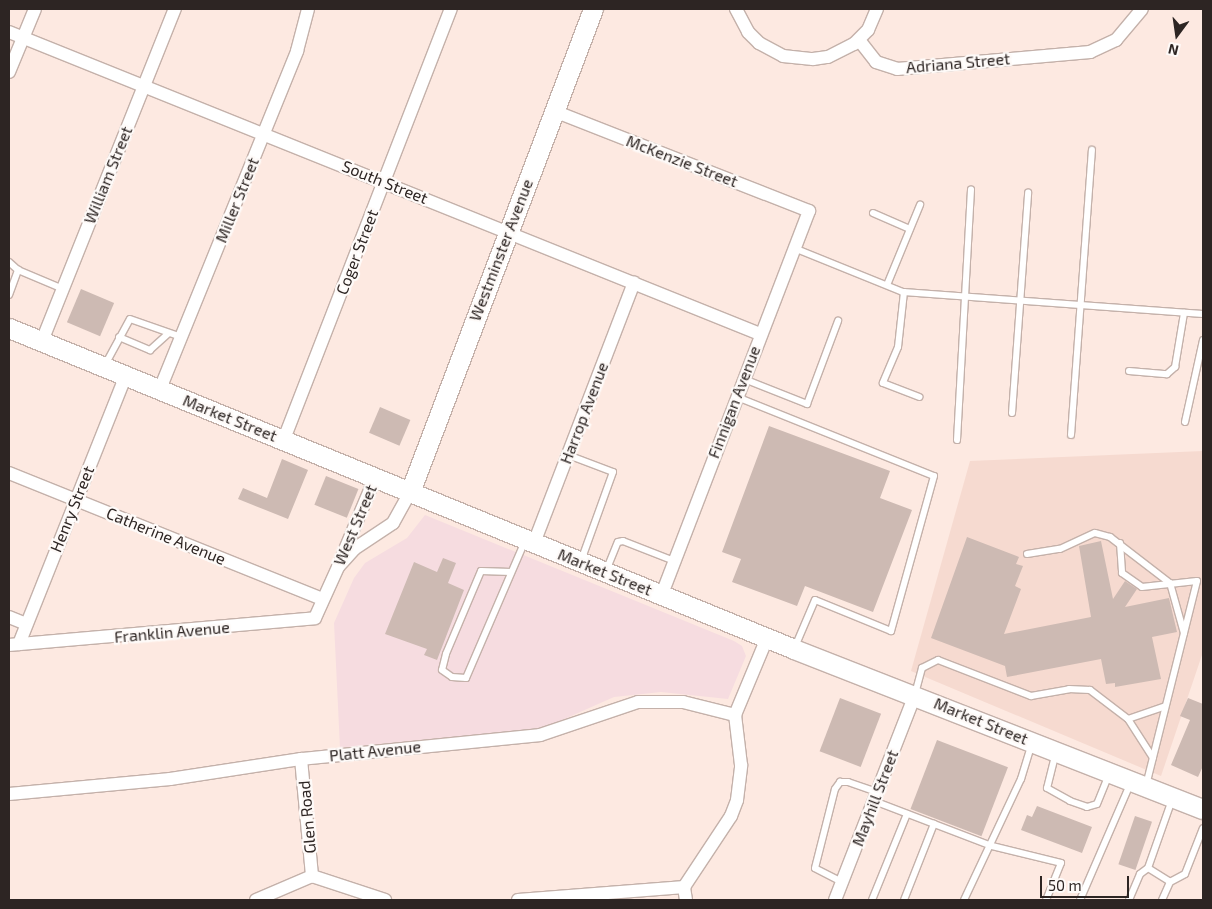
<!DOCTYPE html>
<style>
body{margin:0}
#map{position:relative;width:1212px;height:909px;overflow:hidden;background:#fde9e1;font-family:"Exo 2",sans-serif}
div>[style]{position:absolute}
.built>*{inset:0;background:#f6dad0}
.education>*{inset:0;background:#f6dce0}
.building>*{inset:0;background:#cdbab3;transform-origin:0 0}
.roads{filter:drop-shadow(1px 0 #c4b1aa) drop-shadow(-1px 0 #c4b1aa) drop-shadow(0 1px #c4b1aa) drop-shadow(0 -1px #c4b1aa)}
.lane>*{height:6px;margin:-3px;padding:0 3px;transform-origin:3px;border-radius:3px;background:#fff}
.street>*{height:12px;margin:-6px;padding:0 6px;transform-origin:6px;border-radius:6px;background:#fff}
.secondary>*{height:19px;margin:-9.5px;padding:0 9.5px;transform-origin:9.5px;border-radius:9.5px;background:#fff}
span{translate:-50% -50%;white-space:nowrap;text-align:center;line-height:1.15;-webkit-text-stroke:4.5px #fefaf8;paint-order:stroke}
.street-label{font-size:16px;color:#2d2523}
.frame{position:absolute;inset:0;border:10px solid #2d2523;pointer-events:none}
.north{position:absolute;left:1152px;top:10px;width:50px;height:50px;-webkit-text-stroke:4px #fefaf8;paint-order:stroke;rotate:194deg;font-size:14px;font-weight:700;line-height:20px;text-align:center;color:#2d2523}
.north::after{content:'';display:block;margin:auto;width:18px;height:22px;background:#2d2523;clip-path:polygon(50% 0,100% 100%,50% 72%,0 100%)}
.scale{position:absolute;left:1040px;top:876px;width:89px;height:22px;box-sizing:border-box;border:2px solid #2d2523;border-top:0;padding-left:6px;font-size:15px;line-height:18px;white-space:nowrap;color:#2d2523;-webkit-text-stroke:4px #fefaf8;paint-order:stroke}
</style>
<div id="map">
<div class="built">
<div style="clip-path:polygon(1203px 451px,1203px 652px,1161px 776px,911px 671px,970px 461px)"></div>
</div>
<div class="education">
<div style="clip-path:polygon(425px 515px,734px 641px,742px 646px,746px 656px,728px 699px,661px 692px,614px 697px,544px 728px,340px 748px,334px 623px,354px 578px,365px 563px,407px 538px)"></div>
</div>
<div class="building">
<div style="left:81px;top:289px;width:36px;height:36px;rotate:23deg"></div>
<div style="left:380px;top:407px;width:33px;height:28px;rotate:23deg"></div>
<div style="clip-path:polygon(769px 426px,890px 471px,880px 498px,912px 510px,873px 612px,805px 586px,797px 606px,732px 582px,741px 559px,722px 552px)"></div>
<div style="clip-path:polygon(282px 459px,308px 470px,288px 519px,238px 499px,243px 488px,267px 498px)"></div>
<div style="left:326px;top:476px;width:35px;height:31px;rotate:22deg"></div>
<div style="clip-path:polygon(967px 537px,1019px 557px,1016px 564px,1023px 566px,1015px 586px,1021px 589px,1004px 634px,1091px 617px,1079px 546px,1101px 541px,1113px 599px,1125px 581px,1137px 589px,1125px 607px,1169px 598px,1177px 632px,1152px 637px,1161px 679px,1115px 687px,1115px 683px,1106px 684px,1101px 659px,1007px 677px,1005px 666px,931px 638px)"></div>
<div style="clip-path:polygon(443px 558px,456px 563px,448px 583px,464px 590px,437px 660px,424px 655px,427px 649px,385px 634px,414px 562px,437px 572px)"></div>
<div style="left:840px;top:698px;width:44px;height:57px;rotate:21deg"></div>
<div style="clip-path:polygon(1188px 698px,1203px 704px,1203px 766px,1198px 777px,1171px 765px,1190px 720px,1180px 716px)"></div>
<div style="left:937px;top:740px;width:76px;height:74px;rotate:21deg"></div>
<div style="clip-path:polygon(1037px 806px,1092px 827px,1082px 853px,1021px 830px,1027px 815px,1032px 817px)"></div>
<div style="left:1135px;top:816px;width:18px;height:51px;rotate:19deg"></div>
</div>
<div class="roads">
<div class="lane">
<div style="left:873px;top:213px;width:40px;rotate:23.4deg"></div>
<div style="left:794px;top:248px;width:118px;rotate:22deg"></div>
<div style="left:903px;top:292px;width:301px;rotate:4.2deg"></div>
<div style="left:9px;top:262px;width:12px;rotate:42deg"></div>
<div style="left:18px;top:270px;width:49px;rotate:22.9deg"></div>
<div style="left:887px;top:285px;width:87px;rotate:-67.6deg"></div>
<div style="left:904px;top:292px;width:55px;rotate:96.2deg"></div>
<div style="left:898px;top:347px;width:39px;rotate:113deg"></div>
<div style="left:883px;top:383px;width:39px;rotate:21deg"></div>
<div style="left:9px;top:295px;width:27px;rotate:-70deg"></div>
<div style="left:119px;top:337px;width:34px;rotate:23deg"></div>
<div style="left:150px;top:350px;width:25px;rotate:-42deg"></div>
<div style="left:105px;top:365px;width:52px;rotate:-61.5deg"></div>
<div style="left:130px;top:319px;width:54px;rotate:19.4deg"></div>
<div style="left:1129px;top:371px;width:38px;rotate:5deg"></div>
<div style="left:1167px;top:374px;width:11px;rotate:-41deg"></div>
<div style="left:1175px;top:367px;width:55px;rotate:-80.5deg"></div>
<div style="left:744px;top:379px;width:68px;rotate:21.6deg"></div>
<div style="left:807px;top:404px;width:89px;rotate:-69.5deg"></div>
<div style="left:737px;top:397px;width:212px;rotate:21.9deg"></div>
<div style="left:934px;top:476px;width:161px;rotate:105.5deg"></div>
<div style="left:891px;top:631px;width:82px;rotate:-157.8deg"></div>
<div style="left:815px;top:600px;width:51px;rotate:113.1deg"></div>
<div style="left:1012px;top:413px;width:221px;rotate:-85.8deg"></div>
<div style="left:1185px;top:422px;width:84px;rotate:-77.6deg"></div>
<div style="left:1071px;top:435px;width:286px;rotate:-85.8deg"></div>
<div style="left:957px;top:440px;width:251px;rotate:-86.8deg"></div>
<div style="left:568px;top:455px;width:48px;rotate:20.7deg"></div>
<div style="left:613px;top:472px;width:95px;rotate:109.8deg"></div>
<div style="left:1120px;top:543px;width:30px;rotate:86deg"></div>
<div style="left:1122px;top:573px;width:24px;rotate:35deg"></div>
<div style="left:1142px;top:587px;width:55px;rotate:-6.2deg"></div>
<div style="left:1197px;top:581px;width:210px;rotate:104deg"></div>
<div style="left:1027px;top:554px;width:33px;rotate:-9deg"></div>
<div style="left:1060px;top:549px;width:38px;rotate:-25deg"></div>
<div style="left:1095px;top:533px;width:16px;rotate:15deg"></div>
<div style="left:1110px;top:537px;width:76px;rotate:37.5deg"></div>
<div style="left:1170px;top:583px;width:52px;rotate:74.4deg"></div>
<div style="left:606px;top:571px;width:31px;rotate:-68deg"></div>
<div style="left:618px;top:542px;width:5px;rotate:-11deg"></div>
<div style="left:623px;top:541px;width:55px;rotate:21.4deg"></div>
<div style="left:511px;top:572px;width:30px;rotate:-178deg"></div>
<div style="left:481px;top:571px;width:90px;rotate:112.9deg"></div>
<div style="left:446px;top:654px;width:16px;rotate:104deg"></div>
<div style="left:442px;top:670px;width:12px;rotate:35deg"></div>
<div style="left:452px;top:677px;width:14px;rotate:4deg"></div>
<div style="left:466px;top:678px;width:149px;rotate:-66.7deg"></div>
<div style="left:915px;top:694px;width:27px;rotate:-75deg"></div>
<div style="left:922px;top:668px;width:18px;rotate:-27deg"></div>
<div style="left:938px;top:660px;width:100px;rotate:21.2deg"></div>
<div style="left:1031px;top:696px;width:39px;rotate:-10deg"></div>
<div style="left:1069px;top:689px;width:21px;rotate:3deg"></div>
<div style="left:1090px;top:690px;width:48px;rotate:37.3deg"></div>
<div style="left:1128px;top:719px;width:46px;rotate:57.3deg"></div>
<div style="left:1128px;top:719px;width:39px;rotate:-19deg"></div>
<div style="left:1056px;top:752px;width:37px;rotate:104deg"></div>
<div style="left:1047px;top:788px;width:26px;rotate:29deg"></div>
<div style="left:1070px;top:801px;width:18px;rotate:19deg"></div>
<div style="left:1087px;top:807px;width:10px;rotate:-17deg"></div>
<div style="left:1097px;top:804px;width:31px;rotate:-68deg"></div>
<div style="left:874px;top:801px;width:126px;rotate:20.9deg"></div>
<div style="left:992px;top:846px;width:71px;rotate:13.8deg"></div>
<div style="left:1061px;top:863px;width:40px;rotate:112deg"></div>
<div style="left:1148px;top:868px;width:26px;rotate:32deg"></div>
<div style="left:842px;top:882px;width:30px;rotate:-153deg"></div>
<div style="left:815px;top:868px;width:81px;rotate:-75.8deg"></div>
<div style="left:835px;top:789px;width:9px;rotate:-54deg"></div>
<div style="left:840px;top:782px;width:8px"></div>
<div style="left:848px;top:782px;width:31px;rotate:19deg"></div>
<div style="left:872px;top:900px;width:93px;rotate:-67.9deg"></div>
<div style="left:904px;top:900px;width:82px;rotate:-68.5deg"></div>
<div style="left:964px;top:900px;width:134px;rotate:-64.8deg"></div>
<div style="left:1021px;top:779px;width:38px;rotate:-73deg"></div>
<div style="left:1080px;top:900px;width:129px;rotate:-66.6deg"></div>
<div style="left:1129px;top:900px;width:28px;rotate:-67deg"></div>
<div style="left:1140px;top:874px;width:10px;rotate:-37deg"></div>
<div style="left:1148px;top:868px;width:72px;rotate:-70.6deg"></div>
<div style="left:1162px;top:900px;width:20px;rotate:-66deg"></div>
<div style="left:1170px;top:882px;width:17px;rotate:-28deg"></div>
<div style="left:1185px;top:874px;width:49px;rotate:-68.6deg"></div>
</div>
<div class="street">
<div style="left:736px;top:9px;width:26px;rotate:62deg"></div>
<div style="left:748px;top:32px;width:16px;rotate:45deg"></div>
<div style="left:759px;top:43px;width:27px;rotate:28deg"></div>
<div style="left:783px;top:56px;width:30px;rotate:6deg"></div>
<div style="left:813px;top:59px;width:15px;rotate:-8deg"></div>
<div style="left:828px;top:57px;width:29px;rotate:-27deg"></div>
<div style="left:854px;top:44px;width:20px;rotate:-45deg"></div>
<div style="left:868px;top:30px;width:23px;rotate:-67deg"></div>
<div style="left:9px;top:32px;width:809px;rotate:21.91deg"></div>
<div style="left:859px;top:40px;width:28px;rotate:52deg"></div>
<div style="left:876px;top:62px;width:22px;rotate:18deg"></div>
<div style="left:897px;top:69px;width:194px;rotate:-5deg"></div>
<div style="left:1090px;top:52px;width:29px;rotate:-25deg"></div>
<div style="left:1116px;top:40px;width:40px;rotate:-50deg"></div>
<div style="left:9px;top:72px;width:68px;rotate:-67.6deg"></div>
<div style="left:554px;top:111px;width:274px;rotate:21.4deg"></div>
<div style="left:809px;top:211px;width:410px;rotate:111deg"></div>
<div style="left:42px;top:341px;width:358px;rotate:-68.2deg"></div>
<div style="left:160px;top:389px;width:365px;rotate:-67.9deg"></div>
<div style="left:297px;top:51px;width:43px;rotate:-75.3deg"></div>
<div style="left:284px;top:439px;width:461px;rotate:-68.8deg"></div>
<div style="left:9px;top:473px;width:338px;rotate:21.9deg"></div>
<div style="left:534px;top:543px;width:279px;rotate:-69deg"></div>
<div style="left:341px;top:559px;width:88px;rotate:-67.2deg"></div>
<div style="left:9px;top:617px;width:18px;rotate:22deg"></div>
<div style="left:19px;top:644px;width:289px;rotate:-68.3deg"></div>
<div style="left:9px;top:645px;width:307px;rotate:-5deg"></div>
<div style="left:315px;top:618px;width:56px;rotate:-65.7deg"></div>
<div style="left:338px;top:567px;width:24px;rotate:-48deg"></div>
<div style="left:354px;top:549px;width:47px;rotate:-33.7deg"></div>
<div style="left:393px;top:523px;width:35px;rotate:-61deg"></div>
<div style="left:301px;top:759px;width:118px;rotate:84.6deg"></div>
<div style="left:9px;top:794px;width:162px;rotate:-5.3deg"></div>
<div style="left:170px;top:779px;width:133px;rotate:-8.7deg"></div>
<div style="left:301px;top:759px;width:240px;rotate:-5.7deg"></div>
<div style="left:540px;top:735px;width:103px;rotate:-18.6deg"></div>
<div style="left:638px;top:702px;width:45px"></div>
<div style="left:683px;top:702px;width:54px;rotate:14deg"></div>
<div style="left:256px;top:900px;width:61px;rotate:-23.2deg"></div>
<div style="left:312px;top:876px;width:77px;rotate:18.2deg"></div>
<div style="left:518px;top:900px;width:167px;rotate:-4.5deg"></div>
<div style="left:686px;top:900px;width:13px;rotate:-99deg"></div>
<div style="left:684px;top:887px;width:85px;rotate:-56.5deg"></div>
<div style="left:731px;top:816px;width:17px;rotate:-69deg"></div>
<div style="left:737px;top:800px;width:35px;rotate:-83deg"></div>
<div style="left:741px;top:765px;width:50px;rotate:-96.8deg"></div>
<div style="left:735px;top:715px;width:83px;rotate:-67.4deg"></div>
<div style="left:835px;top:900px;width:220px;rotate:-68.7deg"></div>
</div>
<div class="secondary">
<div style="left:9px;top:328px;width:848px;rotate:22.24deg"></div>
<div style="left:794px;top:649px;width:439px;rotate:21.4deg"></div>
<div style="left:410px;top:492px;width:517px;rotate:-69.25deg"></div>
</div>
</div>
<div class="street-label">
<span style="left:958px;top:63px;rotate:-5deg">Adriana Street</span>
<span style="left:682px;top:161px;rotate:21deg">McKenzie Street</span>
<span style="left:108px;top:175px;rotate:-68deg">William Street</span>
<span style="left:385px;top:182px;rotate:22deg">South Street</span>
<span style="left:237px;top:200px;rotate:-68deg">Miller Street</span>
<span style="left:501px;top:250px;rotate:-69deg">Westminster Avenue</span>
<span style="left:357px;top:252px;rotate:-69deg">Coger Street</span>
<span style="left:734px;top:402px;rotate:-69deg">Finnigan Avenue</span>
<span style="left:584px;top:413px;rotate:-69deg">Harrop Avenue</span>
<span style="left:230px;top:418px;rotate:22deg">Market Street</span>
<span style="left:72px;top:509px;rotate:-68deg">Henry Street</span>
<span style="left:355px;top:525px;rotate:-67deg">West Street</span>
<span style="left:166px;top:536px;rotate:22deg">Catherine Avenue</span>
<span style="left:605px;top:572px;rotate:22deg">Market Street</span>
<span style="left:172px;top:632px;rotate:-5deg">Franklin Avenue</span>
<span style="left:981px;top:721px;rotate:22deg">Market Street</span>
<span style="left:375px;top:751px;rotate:-6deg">Platt Avenue</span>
<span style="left:875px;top:798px;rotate:-69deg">Mayhill Street</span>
<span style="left:307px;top:817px;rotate:-95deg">Glen Road</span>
</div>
<div class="frame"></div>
<div class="north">N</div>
<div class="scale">50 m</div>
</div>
